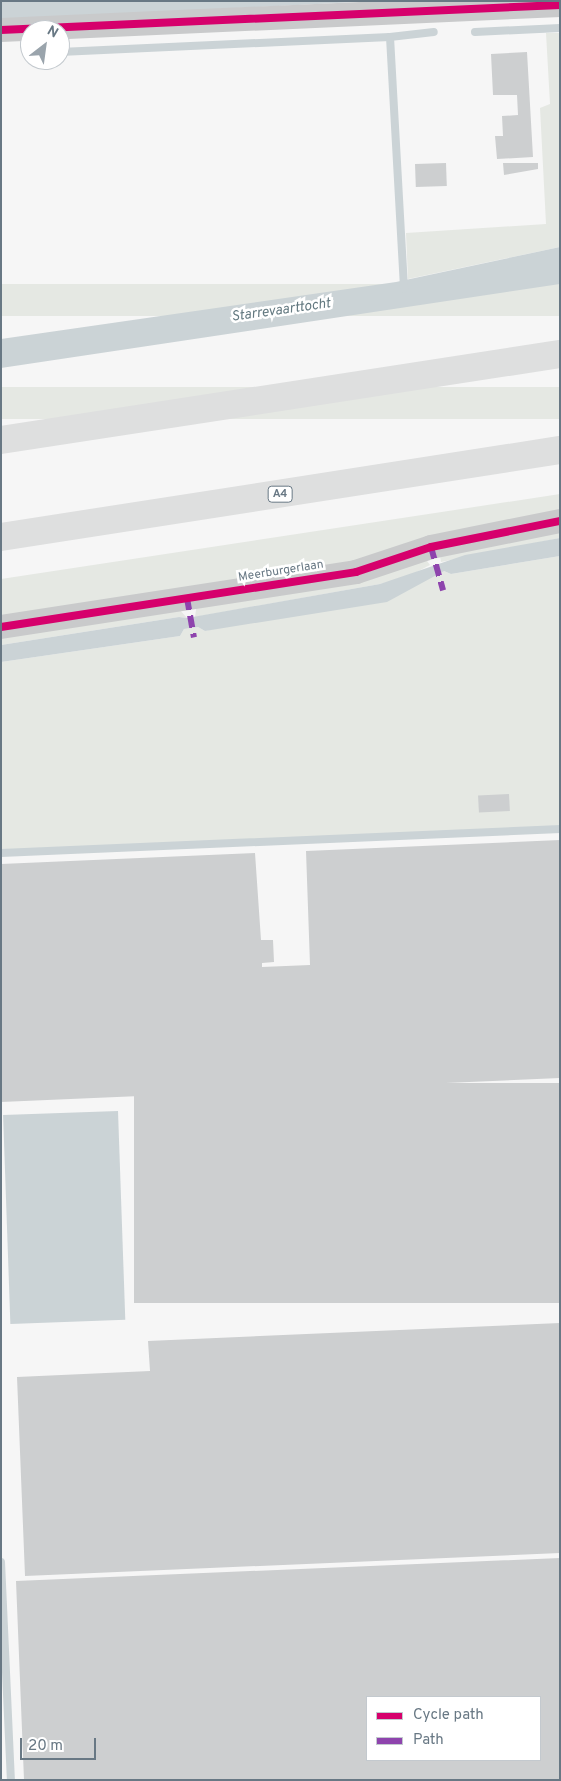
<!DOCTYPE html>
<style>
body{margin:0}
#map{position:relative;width:561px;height:1781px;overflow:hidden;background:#f6f6f6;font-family:Overpass,sans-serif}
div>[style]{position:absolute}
.green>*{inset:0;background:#e5e8e3;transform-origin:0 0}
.water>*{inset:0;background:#cbd3d6;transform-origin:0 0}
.stream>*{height:8px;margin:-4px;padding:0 4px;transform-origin:4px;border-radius:4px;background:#cbd3d6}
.building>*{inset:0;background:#cdcfd0;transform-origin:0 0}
.minor>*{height:24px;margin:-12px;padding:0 12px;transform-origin:12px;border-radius:12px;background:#c9cacb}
.motorway>*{height:28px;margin:-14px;padding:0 14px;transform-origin:14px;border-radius:14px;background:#dedfdf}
.quiet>*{height:6px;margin-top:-3px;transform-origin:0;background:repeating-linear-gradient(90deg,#8e44ad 0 12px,transparent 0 18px)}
.cycleway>*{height:8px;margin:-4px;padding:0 4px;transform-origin:4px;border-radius:4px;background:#d6006c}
span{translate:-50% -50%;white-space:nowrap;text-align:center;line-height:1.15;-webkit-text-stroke:5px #fff;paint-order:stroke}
.shield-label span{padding:1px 4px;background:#fff;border:1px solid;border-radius:4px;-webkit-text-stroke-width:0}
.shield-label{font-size:11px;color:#687884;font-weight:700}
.street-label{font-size:12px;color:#687884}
.water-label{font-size:14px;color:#637980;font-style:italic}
.frame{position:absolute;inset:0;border:2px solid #687884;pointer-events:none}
.legend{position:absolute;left:366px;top:1696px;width:175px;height:65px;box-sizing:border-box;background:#fff;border:1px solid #c3c9ce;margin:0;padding:6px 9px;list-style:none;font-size:15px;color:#687884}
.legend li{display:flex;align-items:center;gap:10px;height:25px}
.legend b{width:25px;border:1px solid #c3c9ce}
.north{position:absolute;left:20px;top:20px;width:50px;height:50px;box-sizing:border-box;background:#fff;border:1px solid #c3c9ce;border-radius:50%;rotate:30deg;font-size:14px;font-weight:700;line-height:20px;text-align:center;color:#687884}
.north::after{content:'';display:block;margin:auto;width:18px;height:22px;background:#9aa4ac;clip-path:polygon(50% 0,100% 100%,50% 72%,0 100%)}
.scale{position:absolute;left:20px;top:1738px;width:76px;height:22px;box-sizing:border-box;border:2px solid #687884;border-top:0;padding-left:6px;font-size:15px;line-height:18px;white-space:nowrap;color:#687884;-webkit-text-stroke:4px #fff;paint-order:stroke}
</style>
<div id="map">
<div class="green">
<div style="clip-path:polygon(546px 33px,560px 33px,560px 247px,408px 279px,406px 233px,546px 224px,540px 108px,550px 104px)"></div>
<div style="left:560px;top:284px;width:32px;height:565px;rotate:90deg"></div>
<div style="left:560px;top:387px;width:32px;height:566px;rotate:90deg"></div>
<div style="clip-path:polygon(560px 494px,560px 516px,355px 565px,1px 619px,1px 579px)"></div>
<div style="clip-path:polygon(560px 527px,560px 538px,441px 562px,440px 556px)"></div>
<div style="clip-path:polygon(560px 556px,560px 827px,1px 851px,1px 662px,180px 636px,184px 629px,198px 627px,205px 631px,444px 571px,451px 574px)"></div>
<div style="clip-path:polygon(425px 558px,430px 565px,405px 578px,380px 584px,195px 617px,197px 603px)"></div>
<div style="clip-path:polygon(179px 609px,187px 618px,179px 617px,1px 645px,1px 633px)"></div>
</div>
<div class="water">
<div style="clip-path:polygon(1px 1px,376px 1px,1px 20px)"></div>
<div style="clip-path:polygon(560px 247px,560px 284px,1px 368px,1px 339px,396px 282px)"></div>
<div style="clip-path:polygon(560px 538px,560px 556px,451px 574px,444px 571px,387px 602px,205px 631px,198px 627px,184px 629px,180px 636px,1px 662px,1px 645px,179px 617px,187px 618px,380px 584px,465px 555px)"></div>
<div style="left:118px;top:1111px;width:209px;height:115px;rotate:88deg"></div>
</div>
<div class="stream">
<div style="left:475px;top:32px;width:85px;rotate:-2.7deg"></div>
<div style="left:390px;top:37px;width:44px;rotate:-6.5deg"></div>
<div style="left:60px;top:52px;width:330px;rotate:-2.6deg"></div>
<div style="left:390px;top:37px;width:252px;rotate:86.8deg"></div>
<div style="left:27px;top:54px;width:3px;rotate:-18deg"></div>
<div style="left:1px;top:853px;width:560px;rotate:-2.46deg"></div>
<div style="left:1px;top:1562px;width:218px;rotate:87.4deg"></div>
</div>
<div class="building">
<div style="clip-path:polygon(527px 52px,533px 157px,497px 159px,495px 136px,503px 136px,502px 116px,518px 115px,517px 95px,493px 95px,491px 54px)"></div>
<div style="left:446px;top:163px;width:23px;height:31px;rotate:88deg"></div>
<div style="clip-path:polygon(503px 163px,538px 163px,538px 169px,504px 175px)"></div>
<div style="left:509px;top:794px;width:17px;height:31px;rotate:87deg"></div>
<div style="clip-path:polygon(560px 840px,560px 1078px,1px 1102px,1px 864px,255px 853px,261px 940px,273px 940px,274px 962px,262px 963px,262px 967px,310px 965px,306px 851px)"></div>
<div style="left:560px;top:1083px;width:220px;height:426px;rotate:90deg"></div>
<div style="clip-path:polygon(560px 1323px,560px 1553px,25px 1576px,17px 1377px,150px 1371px,148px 1341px)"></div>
<div style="clip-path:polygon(evenodd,560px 1558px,560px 1780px,24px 1780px,16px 1581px,560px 1558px,367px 1697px,540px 1697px,540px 1760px,367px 1760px,367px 1697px)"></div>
</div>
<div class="minor">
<div style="left:1px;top:30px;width:560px;rotate:-2.56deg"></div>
<div style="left:1px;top:627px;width:359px;rotate:-8.8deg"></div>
<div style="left:356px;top:572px;width:79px;rotate:-18.4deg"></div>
<div style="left:431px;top:547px;width:132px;rotate:-11.4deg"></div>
</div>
<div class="motorway">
<div style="left:1px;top:440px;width:566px;rotate:-8.75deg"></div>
<div style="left:1px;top:537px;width:566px;rotate:-8.85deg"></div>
</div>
<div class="quiet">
<div style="left:431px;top:547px;width:45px;rotate:74.4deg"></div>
<div style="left:187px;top:598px;width:40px;rotate:80deg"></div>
</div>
<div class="cycleway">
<div style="left:1px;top:30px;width:560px;rotate:-2.56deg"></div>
<div style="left:1px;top:627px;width:359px;rotate:-8.8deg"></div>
<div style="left:356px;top:572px;width:79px;rotate:-18.4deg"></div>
<div style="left:431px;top:547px;width:132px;rotate:-11.4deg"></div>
</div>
<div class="shield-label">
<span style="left:280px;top:494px">A4</span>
</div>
<div class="street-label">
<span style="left:281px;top:572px;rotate:-9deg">Meerburgerlaan</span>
</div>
<div class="water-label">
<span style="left:281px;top:311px;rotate:-8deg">Starrevaarttocht</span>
</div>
<div class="frame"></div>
<ul class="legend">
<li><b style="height:6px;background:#d6006c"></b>Cycle path</li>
<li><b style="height:6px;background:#8e44ad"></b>Path</li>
</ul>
<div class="north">N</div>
<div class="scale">20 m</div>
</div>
